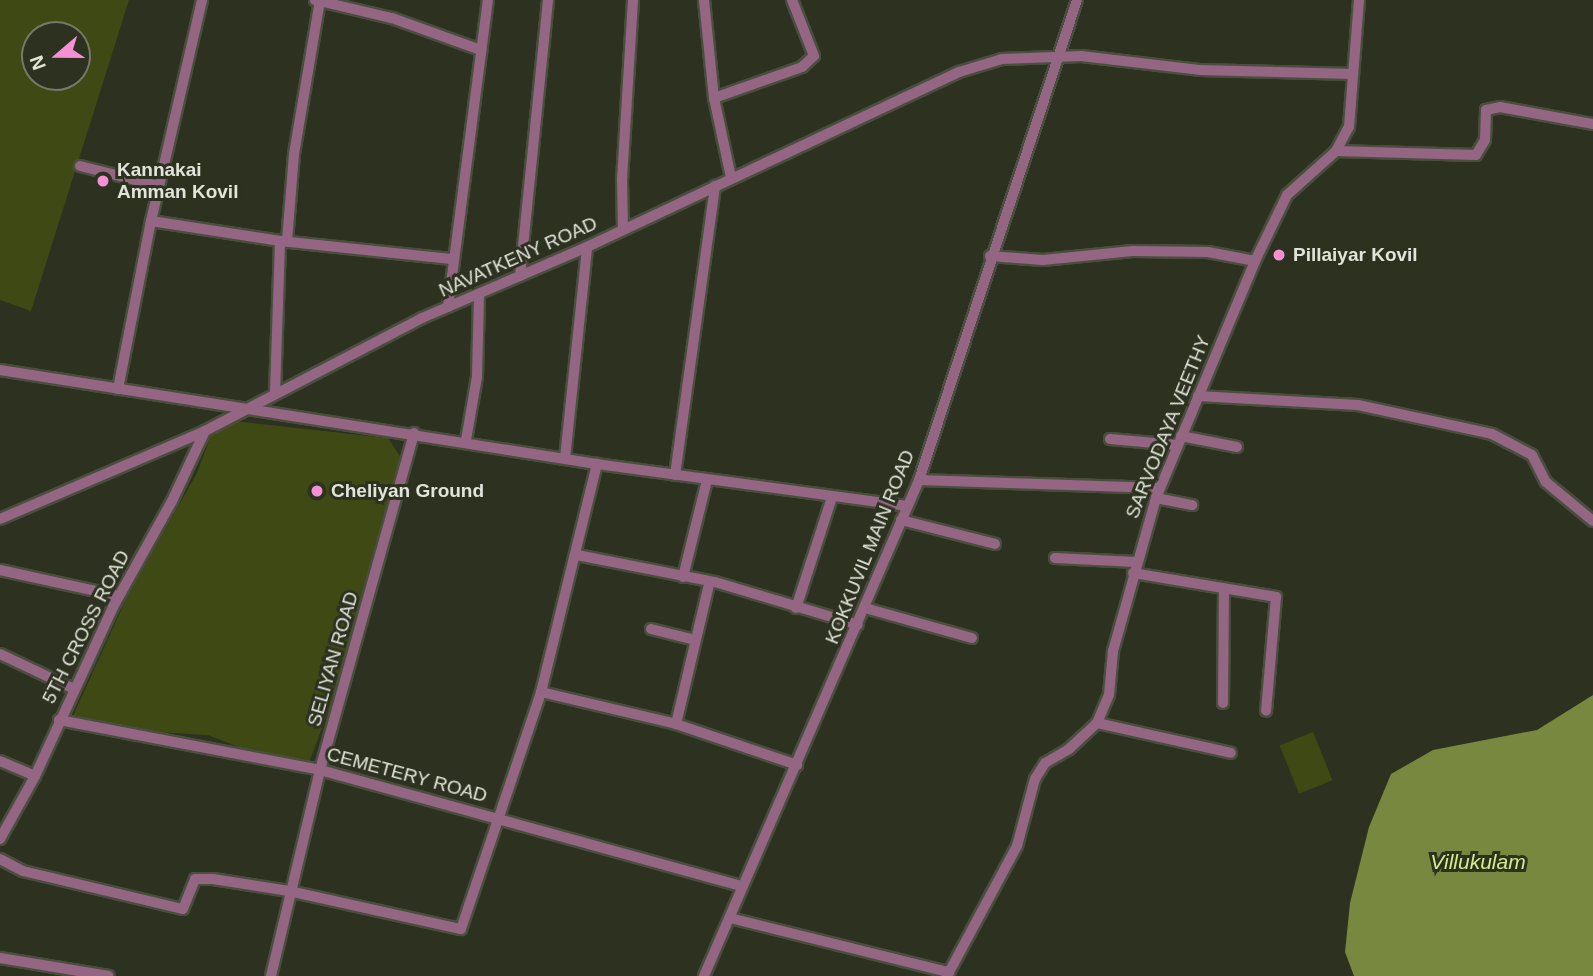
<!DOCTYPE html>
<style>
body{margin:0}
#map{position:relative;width:1593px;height:976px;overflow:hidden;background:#2d3120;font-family:Arial,sans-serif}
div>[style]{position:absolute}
.green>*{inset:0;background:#3f4913;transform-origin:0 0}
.water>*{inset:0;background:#78883e}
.roads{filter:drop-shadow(2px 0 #4a4e3e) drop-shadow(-2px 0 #4a4e3e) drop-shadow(0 2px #4a4e3e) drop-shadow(0 -2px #4a4e3e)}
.street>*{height:10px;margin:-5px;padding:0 5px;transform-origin:5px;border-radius:5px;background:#946684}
.dots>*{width:19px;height:19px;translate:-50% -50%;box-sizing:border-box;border:4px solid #2d3120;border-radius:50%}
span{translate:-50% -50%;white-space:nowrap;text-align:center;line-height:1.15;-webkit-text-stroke:6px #2d3120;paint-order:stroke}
.poi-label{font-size:19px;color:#e1e4d9;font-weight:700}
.left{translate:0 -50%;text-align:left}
.street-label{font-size:19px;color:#e1e4d9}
.water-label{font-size:21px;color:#d5ec86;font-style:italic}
.north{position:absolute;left:21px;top:21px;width:70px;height:70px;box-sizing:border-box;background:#2d3120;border:2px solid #75796a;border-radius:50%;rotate:250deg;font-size:19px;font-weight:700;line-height:28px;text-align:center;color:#e1e4d9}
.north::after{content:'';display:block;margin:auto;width:24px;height:32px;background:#f491d4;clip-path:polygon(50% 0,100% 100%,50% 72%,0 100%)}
</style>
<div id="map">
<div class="green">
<div style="clip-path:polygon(evenodd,0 0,129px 0,31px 311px,0 300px,0 0,35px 35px,77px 35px,77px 77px,35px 77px,35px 35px)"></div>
<div style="clip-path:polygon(234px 421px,388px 438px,402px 459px,368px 607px,305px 773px,208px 735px,135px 731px,72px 718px,126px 599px,197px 473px,213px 430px)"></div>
<div style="left:1313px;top:732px;width:52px;height:36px;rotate:68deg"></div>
</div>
<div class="water">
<div style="clip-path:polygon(1593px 695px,1593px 976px,1354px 976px,1345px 952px,1350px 903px,1369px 827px,1391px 774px,1433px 750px,1537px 730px)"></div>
</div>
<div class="roads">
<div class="street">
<div style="left:315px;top:0;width:79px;rotate:13.2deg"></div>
<div style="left:392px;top:18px;width:95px;rotate:19.8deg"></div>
<div style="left:704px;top:0;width:99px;rotate:84.2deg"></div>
<div style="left:714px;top:98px;width:81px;rotate:77.9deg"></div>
<div style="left:714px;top:98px;width:93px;rotate:-19.4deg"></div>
<div style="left:802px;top:67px;width:16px;rotate:-43deg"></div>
<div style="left:814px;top:56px;width:60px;rotate:-111.4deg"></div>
<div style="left:1336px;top:151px;width:140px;rotate:1.6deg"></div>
<div style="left:1476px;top:155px;width:17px;rotate:-59deg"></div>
<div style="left:1485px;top:140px;width:30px;rotate:-88deg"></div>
<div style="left:1486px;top:110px;width:14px;rotate:-12deg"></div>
<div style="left:1500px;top:107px;width:95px;rotate:10.4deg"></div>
<div style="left:80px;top:166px;width:81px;rotate:14.2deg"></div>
<div style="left:151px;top:221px;width:227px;rotate:-77deg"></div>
<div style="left:623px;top:229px;width:49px;rotate:-91.2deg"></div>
<div style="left:622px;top:180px;width:180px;rotate:-86.5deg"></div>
<div style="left:287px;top:241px;width:87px;rotate:-85.4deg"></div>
<div style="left:294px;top:154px;width:156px;rotate:-80.4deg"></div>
<div style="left:990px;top:256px;width:53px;rotate:4.3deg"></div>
<div style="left:1043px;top:260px;width:90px;rotate:-5.7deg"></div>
<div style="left:1133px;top:251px;width:75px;rotate:0.8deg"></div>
<div style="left:1208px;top:252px;width:48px;rotate:10.8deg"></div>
<div style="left:520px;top:276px;width:277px;rotate:-84.2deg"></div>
<div style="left:448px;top:307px;width:310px;rotate:-82.6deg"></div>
<div style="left:0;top:370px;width:604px;rotate:8.95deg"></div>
<div style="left:597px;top:464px;width:313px;rotate:7.7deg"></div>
<div style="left:118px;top:389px;width:171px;rotate:-78.9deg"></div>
<div style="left:151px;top:221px;width:131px;rotate:8.8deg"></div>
<div style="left:280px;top:241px;width:172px;rotate:6deg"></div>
<div style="left:275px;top:393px;width:152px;rotate:-88.1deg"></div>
<div style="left:1198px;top:396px;width:160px;rotate:3.2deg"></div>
<div style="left:1358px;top:405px;width:137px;rotate:12.2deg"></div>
<div style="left:1492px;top:434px;width:45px;rotate:27.7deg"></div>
<div style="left:1532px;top:455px;width:30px;rotate:63deg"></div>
<div style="left:1546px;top:482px;width:61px;rotate:39.7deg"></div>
<div style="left:1181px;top:436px;width:57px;rotate:11.1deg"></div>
<div style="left:1110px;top:439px;width:67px;rotate:5.1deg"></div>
<div style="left:466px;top:440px;width:64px;rotate:-80.1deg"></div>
<div style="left:477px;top:377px;width:83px;rotate:-88.6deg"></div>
<div style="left:565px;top:458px;width:212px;rotate:-84deg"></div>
<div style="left:675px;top:475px;width:292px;rotate:-82.1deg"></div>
<div style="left:919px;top:480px;width:240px;rotate:1.9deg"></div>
<div style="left:1156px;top:498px;width:37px;rotate:11deg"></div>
<div style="left:0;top:519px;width:223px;rotate:-23.2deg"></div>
<div style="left:205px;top:431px;width:245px;rotate:-27.5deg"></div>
<div style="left:422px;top:318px;width:180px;rotate:-23.3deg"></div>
<div style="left:587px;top:247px;width:411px;rotate:-25.2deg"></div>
<div style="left:959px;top:72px;width:45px;rotate:-16.8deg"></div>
<div style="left:1002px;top:59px;width:79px;rotate:-2.2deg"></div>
<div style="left:1081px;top:56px;width:121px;rotate:6.7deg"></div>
<div style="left:1201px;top:70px;width:152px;rotate:1.5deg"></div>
<div style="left:901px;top:520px;width:97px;rotate:14.3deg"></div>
<div style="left:577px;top:555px;width:141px;rotate:11.1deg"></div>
<div style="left:715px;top:582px;width:149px;rotate:16.7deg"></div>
<div style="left:1055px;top:558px;width:81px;rotate:2.8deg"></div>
<div style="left:0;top:570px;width:121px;rotate:12.4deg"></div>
<div style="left:1133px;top:573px;width:145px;rotate:9.5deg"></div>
<div style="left:1276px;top:597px;width:114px;rotate:95deg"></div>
<div style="left:683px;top:577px;width:100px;rotate:-76.1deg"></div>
<div style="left:796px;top:608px;width:117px;rotate:-72deg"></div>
<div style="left:865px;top:608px;width:111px;rotate:15.7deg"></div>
<div style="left:651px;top:629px;width:45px;rotate:14deg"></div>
<div style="left:0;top:654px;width:82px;rotate:25.3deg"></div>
<div style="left:541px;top:692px;width:139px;rotate:13.3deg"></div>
<div style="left:676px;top:724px;width:128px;rotate:18.7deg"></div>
<div style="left:1223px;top:703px;width:114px;rotate:-89.5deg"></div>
<div style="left:59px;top:720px;width:266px;rotate:10.8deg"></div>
<div style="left:320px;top:770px;width:437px;rotate:15.4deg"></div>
<div style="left:1097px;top:723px;width:137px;rotate:12.6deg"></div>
<div style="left:676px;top:724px;width:144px;rotate:-76.7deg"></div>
<div style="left:0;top:761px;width:38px;rotate:23deg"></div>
<div style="left:0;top:839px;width:72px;rotate:-60.9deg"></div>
<div style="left:35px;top:776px;width:186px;rotate:-65.2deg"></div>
<div style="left:113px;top:607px;width:121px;rotate:-60.9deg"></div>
<div style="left:172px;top:501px;width:77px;rotate:-64.8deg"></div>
<div style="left:0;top:859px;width:26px;rotate:28deg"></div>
<div style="left:23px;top:871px;width:164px;rotate:13.4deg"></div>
<div style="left:183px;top:909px;width:32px;rotate:-68deg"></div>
<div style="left:195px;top:879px;width:18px"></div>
<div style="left:213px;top:879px;width:77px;rotate:9deg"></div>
<div style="left:289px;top:891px;width:176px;rotate:12.5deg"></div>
<div style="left:461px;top:929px;width:250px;rotate:-71.3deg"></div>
<div style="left:541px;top:692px;width:235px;rotate:-76.2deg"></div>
<div style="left:730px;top:918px;width:226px;rotate:13.9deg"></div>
<div style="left:0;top:958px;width:110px;rotate:9.4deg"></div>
<div style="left:271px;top:976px;width:212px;rotate:-76.6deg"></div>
<div style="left:320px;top:770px;width:350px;rotate:-74.4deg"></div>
<div style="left:704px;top:976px;width:541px;rotate:-66.56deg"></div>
<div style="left:919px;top:480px;width:505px;rotate:-71.78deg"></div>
<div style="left:947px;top:976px;width:148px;rotate:-61.7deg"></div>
<div style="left:1017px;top:846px;width:69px;rotate:-75deg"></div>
<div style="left:1035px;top:779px;width:19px;rotate:-58deg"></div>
<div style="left:1045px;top:763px;width:28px;rotate:-30deg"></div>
<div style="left:1069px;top:749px;width:38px;rotate:-43deg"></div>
<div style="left:1097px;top:723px;width:30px;rotate:-67deg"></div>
<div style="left:1109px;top:695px;width:44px;rotate:-84.8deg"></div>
<div style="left:1113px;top:651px;width:159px;rotate:-74.3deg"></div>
<div style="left:1156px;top:498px;width:257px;rotate:-67.3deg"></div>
<div style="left:1255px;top:261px;width:73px;rotate:-64.1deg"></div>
<div style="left:1287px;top:195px;width:66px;rotate:-41.9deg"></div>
<div style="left:1336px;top:151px;width:27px;rotate:-62deg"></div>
<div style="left:1349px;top:127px;width:127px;rotate:-85.5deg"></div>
</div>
</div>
<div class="dots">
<div style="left:103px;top:181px;background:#f491d4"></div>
<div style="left:1279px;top:255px;background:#f491d4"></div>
<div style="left:317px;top:491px;background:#f491d4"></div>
</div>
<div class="poi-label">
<span class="left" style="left:117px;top:181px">Kannakai<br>Amman Kovil</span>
<span class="left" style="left:1293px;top:255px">Pillaiyar Kovil</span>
<span class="left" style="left:331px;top:491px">Cheliyan Ground</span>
</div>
<div class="street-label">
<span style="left:518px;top:257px;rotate:-24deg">NAVATKENY ROAD</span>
<span style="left:1168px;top:427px;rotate:-68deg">SARVODAYA VEETHY</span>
<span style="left:870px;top:547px;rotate:-68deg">KOKKUVIL MAIN ROAD</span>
<span style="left:86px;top:627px;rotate:-63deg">5TH CROSS ROAD</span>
<span style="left:333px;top:659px;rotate:-74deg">SELIYAN ROAD</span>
<span style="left:407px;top:775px;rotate:15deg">CEMETERY ROAD</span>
</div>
<div class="water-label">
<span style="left:1478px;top:862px">Villukulam</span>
</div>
<div class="north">N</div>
</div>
